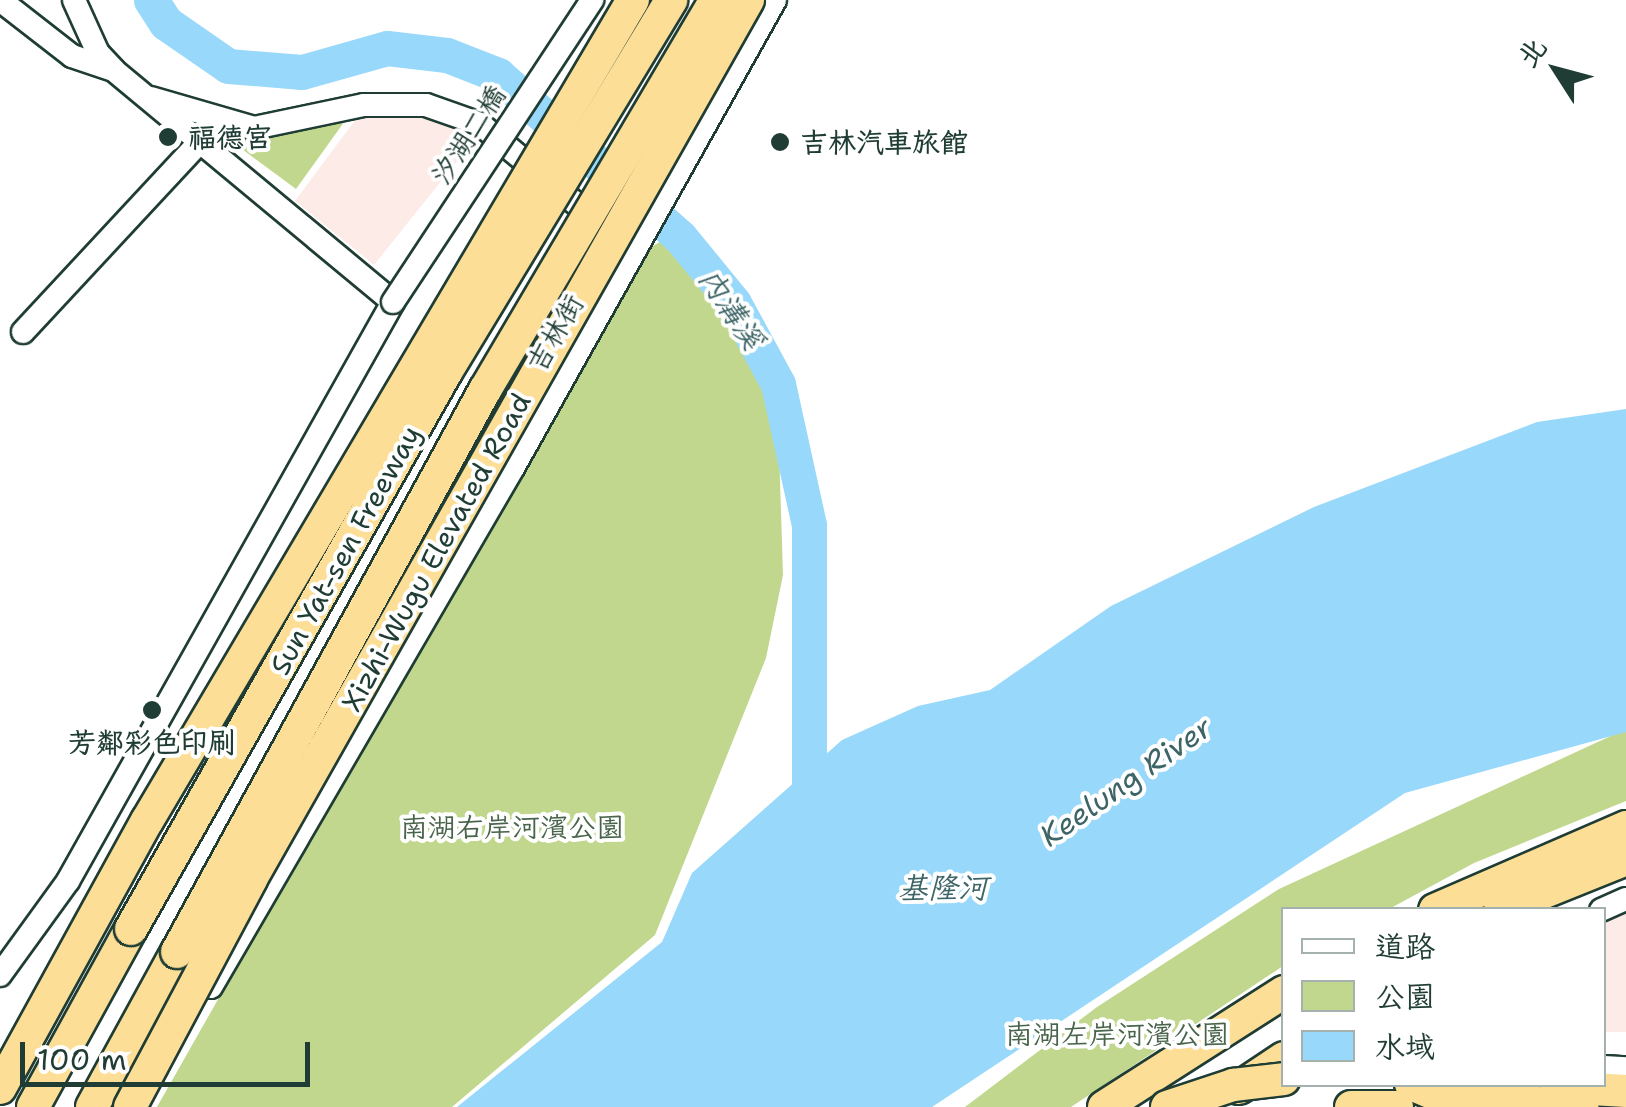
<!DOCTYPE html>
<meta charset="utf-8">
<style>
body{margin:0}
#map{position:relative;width:1626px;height:1107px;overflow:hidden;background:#fff;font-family:"Shantell Sans","LXGW WenKai TC",sans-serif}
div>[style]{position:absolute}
.built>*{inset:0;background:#fcebe6;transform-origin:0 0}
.green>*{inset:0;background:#c1d78d}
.water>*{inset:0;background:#98d8fa}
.river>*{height:35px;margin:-17.5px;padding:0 17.5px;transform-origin:17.5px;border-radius:17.5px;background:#98d8fa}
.roads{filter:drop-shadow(2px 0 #1f3d34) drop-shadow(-2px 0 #1f3d34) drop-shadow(0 2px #1f3d34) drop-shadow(0 -2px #1f3d34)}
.minor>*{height:22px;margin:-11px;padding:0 11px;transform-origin:11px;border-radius:11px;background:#fff}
.highway>*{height:32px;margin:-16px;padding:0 16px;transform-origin:16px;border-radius:16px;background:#fdde96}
.bridges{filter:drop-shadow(2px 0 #1f3d34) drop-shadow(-2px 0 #1f3d34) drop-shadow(0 2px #1f3d34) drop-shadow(0 -2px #1f3d34)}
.minor-bridge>*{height:22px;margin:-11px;padding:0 11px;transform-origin:11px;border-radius:11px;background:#fff}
.highway-bridge>*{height:32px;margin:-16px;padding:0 16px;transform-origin:16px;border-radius:16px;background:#fdde96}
.dots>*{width:28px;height:28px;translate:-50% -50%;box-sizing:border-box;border:5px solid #fff;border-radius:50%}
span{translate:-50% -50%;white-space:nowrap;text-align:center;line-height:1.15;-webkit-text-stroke:8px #fff;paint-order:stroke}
.street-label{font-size:28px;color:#1f3d34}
.poi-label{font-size:28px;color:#1f3d34;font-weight:700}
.left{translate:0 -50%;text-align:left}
.park-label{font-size:28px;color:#48644a}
.water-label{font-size:30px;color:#3d6466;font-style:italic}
.legend{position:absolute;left:1281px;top:907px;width:325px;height:180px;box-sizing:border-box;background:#fff;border:2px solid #a5b1ae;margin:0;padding:12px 18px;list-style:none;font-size:30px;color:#1f3d34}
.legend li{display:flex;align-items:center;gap:20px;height:50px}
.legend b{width:50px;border:2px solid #a5b1ae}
.north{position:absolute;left:1506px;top:20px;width:100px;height:100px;-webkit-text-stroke:8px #fff;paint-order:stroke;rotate:306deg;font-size:28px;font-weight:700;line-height:40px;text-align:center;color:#1f3d34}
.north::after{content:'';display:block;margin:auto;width:35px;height:45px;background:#1f3d34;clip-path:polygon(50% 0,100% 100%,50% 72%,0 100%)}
.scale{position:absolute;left:20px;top:1042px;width:290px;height:45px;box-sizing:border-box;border:5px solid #1f3d34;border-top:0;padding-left:12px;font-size:30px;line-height:35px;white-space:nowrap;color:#1f3d34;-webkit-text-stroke:8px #fff;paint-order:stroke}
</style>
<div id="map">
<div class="built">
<div style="clip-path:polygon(415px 113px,442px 119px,474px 140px,374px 265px,295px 201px,359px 115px)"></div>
<div style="left:1626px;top:913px;width:119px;height:24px;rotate:90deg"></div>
</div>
<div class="green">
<div style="clip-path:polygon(347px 118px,296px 189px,231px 141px)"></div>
<div style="clip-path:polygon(665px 239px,756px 361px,779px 449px,783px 575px,766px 658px,655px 935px,452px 1107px,157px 1107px,641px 253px)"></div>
<div style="clip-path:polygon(1626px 729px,1626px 801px,1474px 863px,1389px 909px,1284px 910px,1283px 966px,1071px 1107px,965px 1107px,1097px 1007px,1279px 889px)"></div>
</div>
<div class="water">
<div style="clip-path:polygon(1626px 409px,1626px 732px,1405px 793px,932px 1107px,457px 1107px,662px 942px,692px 873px,842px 740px,918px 706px,990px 690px,1111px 606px,1314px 507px,1537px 422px)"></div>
</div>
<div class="river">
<div style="left:151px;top:0;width:27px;rotate:57deg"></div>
<div style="left:166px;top:23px;width:75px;rotate:34.7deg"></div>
<div style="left:228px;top:66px;width:74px;rotate:4.6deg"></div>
<div style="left:302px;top:72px;width:88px;rotate:-15.8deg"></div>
<div style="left:387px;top:48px;width:60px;rotate:6.7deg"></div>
<div style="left:447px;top:55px;width:55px;rotate:21.4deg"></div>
<div style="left:498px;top:75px;width:244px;rotate:41.7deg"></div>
<div style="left:680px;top:237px;width:85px;rotate:50.7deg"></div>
<div style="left:734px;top:303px;width:92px;rotate:61.5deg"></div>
<div style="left:778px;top:384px;width:144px;rotate:77.6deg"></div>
<div style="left:809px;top:525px;width:293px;rotate:90deg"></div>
</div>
<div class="roads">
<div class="minor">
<div style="left:0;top:0;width:91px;rotate:37.9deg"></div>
<div style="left:72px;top:56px;width:40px;rotate:18.9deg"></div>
<div style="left:151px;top:98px;width:107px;rotate:16.2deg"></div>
<div style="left:254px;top:128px;width:112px;rotate:-11.8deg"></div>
<div style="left:364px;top:105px;width:62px"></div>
<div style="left:426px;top:105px;width:57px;rotate:19.4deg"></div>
<div style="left:480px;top:124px;width:153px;rotate:39.7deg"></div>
<div style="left:23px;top:332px;width:255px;rotate:-47.1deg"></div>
<div style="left:1601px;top:910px;width:27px;rotate:-24deg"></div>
<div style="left:0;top:975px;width:116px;rotate:-54.1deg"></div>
<div style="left:68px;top:881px;width:664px;rotate:-60.69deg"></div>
<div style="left:393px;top:302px;width:363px;rotate:-140.3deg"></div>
<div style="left:114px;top:70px;width:23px;rotate:-133deg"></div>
<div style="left:98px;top:53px;width:58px;rotate:-114.4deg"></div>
<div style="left:211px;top:987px;width:600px;rotate:-59.81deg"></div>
<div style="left:513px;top:468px;width:536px;rotate:-60.76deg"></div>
<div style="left:1604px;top:1067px;width:22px;rotate:3deg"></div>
</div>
<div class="highway">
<div style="left:1435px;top:910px;width:208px;rotate:-23.5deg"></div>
<div style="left:1500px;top:910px;width:136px;rotate:-22deg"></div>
<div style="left:1411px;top:1084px;width:25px;rotate:23deg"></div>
<div style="left:1434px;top:1094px;width:149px;rotate:5deg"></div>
<div style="left:1556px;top:1087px;width:70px;rotate:3.3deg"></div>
<div style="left:1239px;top:1088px;width:54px;rotate:-33.7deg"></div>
<div style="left:33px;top:1107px;width:203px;rotate:-61.2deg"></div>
<div style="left:92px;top:1107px;width:177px;rotate:-61.3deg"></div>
<div style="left:1104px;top:1107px;width:214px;rotate:-32.6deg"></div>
<div style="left:1351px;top:1107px;width:46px"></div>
</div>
</div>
<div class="bridges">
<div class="minor-bridge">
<div style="left:393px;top:302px;width:362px;rotate:-56.6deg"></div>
</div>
<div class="highway-bridge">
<div style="left:131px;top:929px;width:640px;rotate:-60.51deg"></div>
<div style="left:446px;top:372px;width:435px;rotate:-58.8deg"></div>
<div style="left:177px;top:952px;width:641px;rotate:-61.28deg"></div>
<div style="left:485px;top:390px;width:453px;rotate:-59.4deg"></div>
<div style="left:0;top:1088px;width:305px;rotate:-61.2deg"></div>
<div style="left:147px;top:821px;width:954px;rotate:-59.38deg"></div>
<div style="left:130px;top:1107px;width:258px;rotate:-62deg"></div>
<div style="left:251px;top:879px;width:1010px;rotate:-60.52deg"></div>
<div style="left:1167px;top:1107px;width:70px;rotate:-18.4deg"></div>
<div style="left:1233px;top:1085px;width:51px;rotate:-6.7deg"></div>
</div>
</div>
<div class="dots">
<div style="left:168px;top:137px;background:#1f3d34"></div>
<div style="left:780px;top:142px;background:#1f3d34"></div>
<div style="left:152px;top:710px;background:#1f3d34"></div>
</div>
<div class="street-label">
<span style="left:468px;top:135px;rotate:-57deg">汐湖二橋</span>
<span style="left:555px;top:333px;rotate:-60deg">吉林街</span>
<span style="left:345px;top:550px;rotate:-61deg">Sun Yat-sen Freeway</span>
<span style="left:436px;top:552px;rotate:-61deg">Xizhi-Wugu Elevated Road</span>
</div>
<div class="poi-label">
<span class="left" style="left:188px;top:137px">福德宮</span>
<span class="left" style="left:800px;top:142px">吉林汽車旅館</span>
<span style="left:152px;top:742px">芳鄰彩色印刷</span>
</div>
<div class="park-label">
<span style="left:512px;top:827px">南湖右岸河濱公園</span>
<span style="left:1117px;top:1034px">南湖左岸河濱公園</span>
</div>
<div class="water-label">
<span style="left:731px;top:309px;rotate:56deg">內溝溪</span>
<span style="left:1126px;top:782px;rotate:-35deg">Keelung River</span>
<span style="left:943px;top:888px">基隆河</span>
</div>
<ul class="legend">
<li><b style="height:12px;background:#fff"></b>道路</li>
<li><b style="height:28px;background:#c1d78d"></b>公園</li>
<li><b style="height:28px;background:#98d8fa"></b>水域</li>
</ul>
<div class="north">北</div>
<div class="scale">100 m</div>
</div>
